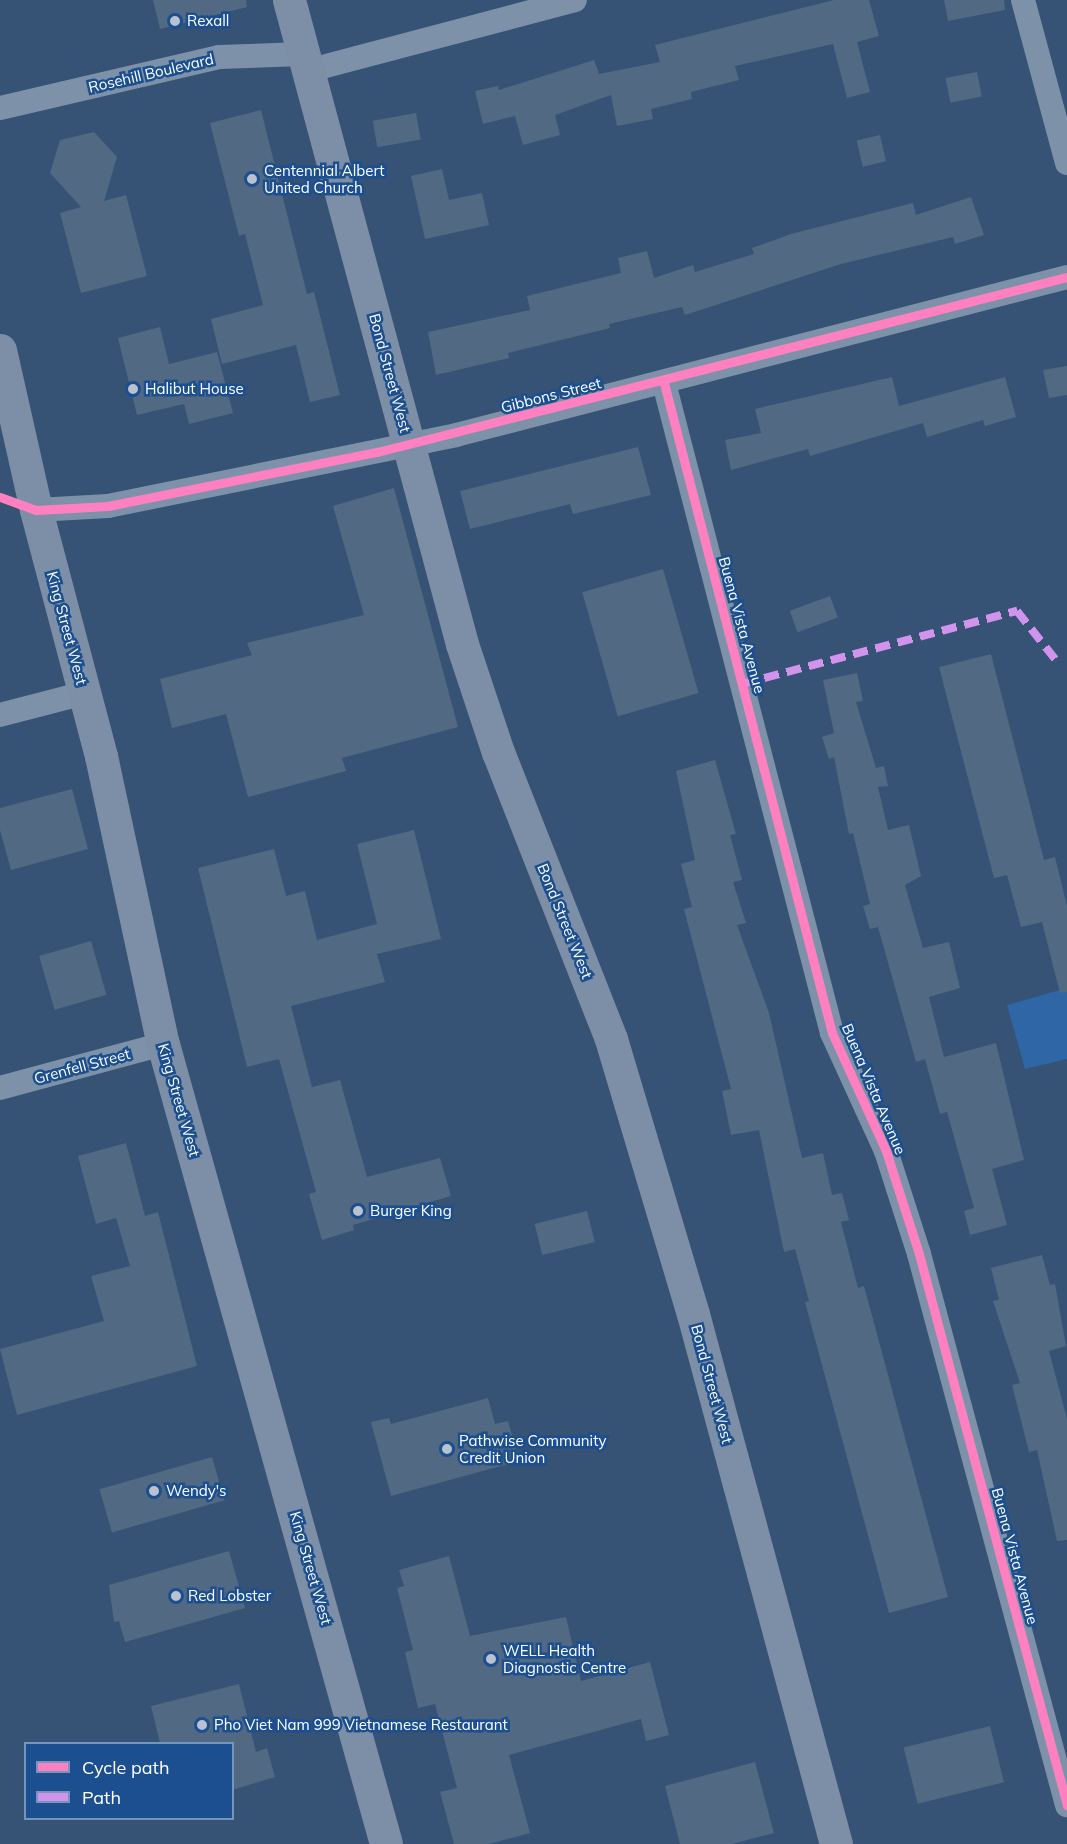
<!DOCTYPE html>
<style>
body{margin:0}
#map{position:relative;width:1067px;height:1844px;overflow:hidden;background:#365274;font-family:Mulish,sans-serif}
div>[style]{position:absolute}
.green>*{inset:0;background:#2f66a5}
.building>*{inset:0;background:#526984;transform-origin:0 0}
.minor>*{height:24px;margin:-12px;padding:0 12px;transform-origin:12px;border-radius:12px;background:#7d92a8}
.primary>*{height:33px;margin:-16.5px;padding:0 16.5px;transform-origin:16.5px;border-radius:16.5px;background:#7d8ea7}
.quiet>*{height:8px;margin-top:-4px;transform-origin:0;background:repeating-linear-gradient(90deg,#d193ec 0 15px,transparent 0 23px)}
.cycleway>*{height:9px;margin:-4.5px;padding:0 4.5px;transform-origin:4.5px;border-radius:4.5px;background:#ff80c0}
.dots>*{width:16px;height:16px;translate:-50% -50%;box-sizing:border-box;border:3px solid #1b4f8f;border-radius:50%}
span{translate:-50% -50%;white-space:nowrap;text-align:center;line-height:1.15;-webkit-text-stroke:5px #1b4f8f;paint-order:stroke}
.poi-label{font-size:15px;color:#fff}
.left{translate:0 -50%;text-align:left}
.street-label{font-size:15px;color:#fff}
.legend{position:absolute;left:24px;top:1742px;width:210px;height:78px;box-sizing:border-box;background:#1b4f8f;border:2px solid #7695bc;margin:0;padding:8px 10px;list-style:none;font-size:18px;color:#fff}
.legend li{display:flex;align-items:center;gap:12px;height:30px}
.legend b{width:30px;border:2px solid #7695bc}
</style>
<div id="map">
<div class="green">
<div style="clip-path:polygon(1067px 988px,1067px 1059px,1025px 1069px,1007px 1005px)"></div>
</div>
<div class="building">
<div style="clip-path:polygon(153px 0,246px 0,247px 7px,160px 29px)"></div>
<div style="clip-path:polygon(834px 0,869px 0,879px 36px,857px 42px,870px 92px,847px 98px,833px 44px,735px 66px,739px 80px,691px 92px,692px 99px,651px 109px,653px 119px,617px 126px,611px 95px,555px 115px,560px 135px,523px 145px,515px 116px,483px 124px,475px 91px,498px 86px,499px 90px,594px 60px,599px 74px,660px 62px,655px 45px)"></div>
<div style="clip-path:polygon(944px 0,1004px 0,1005px 10px,948px 21px)"></div>
<div style="left:977px;top:72px;width:25px;height:32px;rotate:79deg"></div>
<div style="clip-path:polygon(261px 110px,307px 294px,314px 292px,340px 395px,310px 402px,296px 345px,222px 364px,211px 319px,263px 305px,245px 234px,239px 236px,210px 123px)"></div>
<div style="left:416px;top:113px;width:27px;height:44px;rotate:80deg"></div>
<div style="clip-path:polygon(94px 132px,117px 157px,104px 201px,126px 195px,147px 276px,81px 293px,60px 213px,81px 207px,50px 173px,60px 140px)"></div>
<div style="left:880px;top:135px;width:27px;height:24px;rotate:77deg"></div>
<div style="clip-path:polygon(442px 169px,449px 200px,482px 193px,489px 225px,425px 239px,411px 176px)"></div>
<div style="clip-path:polygon(971px 197px,984px 235px,955px 244px,953px 237px,841px 264px,685px 315px,682px 307px,609px 324px,610px 328px,508px 353px,509px 358px,436px 375px,428px 332px,530px 310px,527px 296px,621px 273px,618px 258px,647px 251px,654px 278px,693px 265px,695px 272px,754px 254px,752px 248px,791px 234px,913px 203px,916px 215px)"></div>
<div style="clip-path:polygon(160px 327px,169px 364px,217px 352px,233px 413px,189px 424px,184px 404px,137px 415px,118px 338px)"></div>
<div style="clip-path:polygon(1067px 366px,1067px 395px,1049px 398px,1043px 370px)"></div>
<div style="clip-path:polygon(892px 377px,899px 406px,1005px 377px,1016px 417px,985px 426px,983px 420px,927px 437px,923px 423px,810px 456px,808px 449px,731px 470px,725px 440px,761px 433px,755px 409px)"></div>
<div style="clip-path:polygon(638px 447px,651px 495px,573px 514px,570px 504px,470px 529px,460px 491px)"></div>
<div style="clip-path:polygon(394px 488px,458px 727px,342px 758px,346px 771px,248px 797px,226px 714px,172px 728px,160px 679px,252px 655px,247px 643px,364px 615px,333px 506px)"></div>
<div style="left:663px;top:569px;width:129px;height:84px;rotate:74deg"></div>
<div style="left:830px;top:596px;width:23px;height:43px;rotate:70deg"></div>
<div style="clip-path:polygon(991px 654px,1044px 860px,1055px 857px,1067px 906px,1067px 992px,1060px 993px,1042px 922px,1021px 927px,1007px 875px,994px 878px,939px 667px)"></div>
<div style="clip-path:polygon(857px 673px,863px 701px,856px 702px,876px 768px,884px 766px,888px 786px,878px 787px,888px 830px,909px 825px,921px 876px,905px 885px,923px 948px,949px 942px,960px 988px,929px 997px,944px 1057px,996px 1043px,1024px 1160px,992px 1169px,1007px 1225px,970px 1235px,964px 1211px,974px 1208px,947px 1112px,940px 1114px,925px 1059px,916px 1062px,878px 927px,870px 929px,863px 906px,870px 904px,853px 833px,849px 834px,834px 757px,829px 759px,822px 737px,834px 733px,823px 680px)"></div>
<div style="clip-path:polygon(715px 760px,736px 834px,730px 835px,742px 880px,733px 882px,746px 923px,737px 925px,769px 1013px,802px 1158px,823px 1153px,832px 1195px,842px 1193px,849px 1220px,841px 1222px,858px 1288px,864px 1286px,948px 1597px,889px 1613px,805px 1302px,809px 1301px,795px 1249px,784px 1252px,759px 1130px,731px 1135px,722px 1091px,731px 1089px,684px 909px,692px 907px,681px 864px,695px 860px,676px 771px)"></div>
<div style="clip-path:polygon(72px 789px,88px 849px,11px 870px,0 830px,0 808px)"></div>
<div style="clip-path:polygon(414px 830px,441px 939px,377px 954px,385px 982px,291px 1006px,312px 1087px,340px 1080px,367px 1177px,440px 1158px,451px 1196px,353px 1225px,354px 1230px,322px 1240px,309px 1194px,316px 1192px,279px 1059px,247px 1067px,198px 868px,274px 849px,286px 896px,305px 891px,317px 940px,377px 924px,357px 844px)"></div>
<div style="left:91px;top:941px;width:56px;height:54px;rotate:74deg"></div>
<div style="clip-path:polygon(126px 1143px,145px 1216px,158px 1212px,197px 1366px,17px 1415px,0 1349px,104px 1321px,91px 1276px,130px 1266px,116px 1218px,96px 1224px,78px 1156px)"></div>
<div style="left:587px;top:1211px;width:32px;height:54px;rotate:76deg"></div>
<div style="clip-path:polygon(1042px 1255px,1050px 1285px,1055px 1284px,1066px 1346px,1049px 1351px,1067px 1419px,1067px 1540px,1057px 1541px,1037px 1450px,1029px 1452px,1012px 1385px,1020px 1383px,993px 1301px,999px 1300px,991px 1268px)"></div>
<div style="clip-path:polygon(488px 1398px,495px 1424px,508px 1421px,519px 1461px,391px 1496px,371px 1422px,389px 1418px,391px 1424px)"></div>
<div style="left:212px;top:1457px;width:45px;height:117px;rotate:74deg"></div>
<div style="clip-path:polygon(229px 1551px,245px 1608px,125px 1642px,119px 1621px,114px 1622px,109px 1585px)"></div>
<div style="clip-path:polygon(449px 1556px,470px 1636px,566px 1617px,581px 1681px,650px 1662px,669px 1735px,646px 1741px,641px 1719px,509px 1755px,530px 1833px,489px 1844px,454px 1844px,440px 1792px,457px 1788px,435px 1704px,418px 1708px,405px 1652px,413px 1650px,397px 1588px,404px 1586px,399px 1570px)"></div>
<div style="clip-path:polygon(239px 1684px,256px 1752px,267px 1748px,275px 1777px,232px 1790px,232px 1743px,160px 1743px,151px 1706px)"></div>
<div style="left:990px;top:1726px;width:58px;height:89px;rotate:76deg"></div>
<div style="clip-path:polygon(755px 1762px,774px 1833px,732px 1844px,680px 1844px,665px 1786px)"></div>
</div>
<div class="minor">
<div style="left:1023px;top:0;width:169px;rotate:74.9deg"></div>
<div style="left:307px;top:71px;width:277px;rotate:-14.8deg"></div>
<div style="left:0;top:108px;width:225px;rotate:-13.1deg"></div>
<div style="left:219px;top:57px;width:84px;rotate:-2deg"></div>
<div style="left:664px;top:383px;width:671px;rotate:75.51deg"></div>
<div style="left:832px;top:1033px;width:130px;rotate:65.4deg"></div>
<div style="left:886px;top:1151px;width:108px;rotate:72.2deg"></div>
<div style="left:919px;top:1254px;width:571px;rotate:74.97deg"></div>
<div style="left:36px;top:510px;width:72px;rotate:-3.2deg"></div>
<div style="left:108px;top:506px;width:355px;rotate:-11.5deg"></div>
<div style="left:456px;top:435px;width:631px;rotate:-14.5deg"></div>
<div style="left:0;top:715px;width:88px;rotate:-14.5deg"></div>
<div style="left:0;top:1088px;width:169px;rotate:-15.1deg"></div>
</div>
<div class="primary">
<div style="left:289px;top:0;width:667px;rotate:74.96deg"></div>
<div style="left:462px;top:644px;width:114px;rotate:71.6deg"></div>
<div style="left:498px;top:752px;width:308px;rotate:68.5deg"></div>
<div style="left:611px;top:1039px;width:287px;rotate:73.4deg"></div>
<div style="left:693px;top:1314px;width:549px;rotate:74.9deg"></div>
<div style="left:0;top:350px;width:164px;rotate:77.3deg"></div>
<div style="left:36px;top:510px;width:254px;rotate:75.2deg"></div>
<div style="left:101px;top:756px;width:295px;rotate:77.9deg"></div>
<div style="left:163px;top:1044px;width:830px;rotate:74.42deg"></div>
</div>
<div class="quiet">
<div style="left:742px;top:684px;width:285px;rotate:-14.9deg"></div>
<div style="left:1017px;top:611px;width:68px;rotate:51.6deg"></div>
</div>
<div class="cycleway">
<div style="left:664px;top:383px;width:671px;rotate:75.51deg"></div>
<div style="left:832px;top:1033px;width:130px;rotate:65.4deg"></div>
<div style="left:886px;top:1151px;width:108px;rotate:72.2deg"></div>
<div style="left:919px;top:1254px;width:571px;rotate:74.97deg"></div>
<div style="left:0;top:497px;width:38px;rotate:20deg"></div>
<div style="left:36px;top:510px;width:72px;rotate:-3.2deg"></div>
<div style="left:108px;top:506px;width:274px;rotate:-11.4deg"></div>
<div style="left:377px;top:452px;width:712px;rotate:-14.23deg"></div>
</div>
<div class="dots">
<div style="left:175px;top:21px;background:#b9c2ce"></div>
<div style="left:252px;top:179px;background:#b9c2ce"></div>
<div style="left:133px;top:389px;background:#b9c2ce"></div>
<div style="left:358px;top:1211px;background:#b9c2ce"></div>
<div style="left:447px;top:1449px;background:#b9c2ce"></div>
<div style="left:154px;top:1491px;background:#b9c2ce"></div>
<div style="left:176px;top:1596px;background:#b9c2ce"></div>
<div style="left:491px;top:1659px;background:#b9c2ce"></div>
<div style="left:202px;top:1725px;background:#b9c2ce"></div>
</div>
<div class="poi-label">
<span class="left" style="left:187px;top:21px">Rexall</span>
<span class="left" style="left:264px;top:179px">Centennial Albert<br>United Church</span>
<span class="left" style="left:145px;top:389px">Halibut House</span>
<span class="left" style="left:370px;top:1211px">Burger King</span>
<span class="left" style="left:459px;top:1449px">Pathwise Community<br>Credit Union</span>
<span class="left" style="left:166px;top:1491px">Wendy's</span>
<span class="left" style="left:188px;top:1596px">Red Lobster</span>
<span class="left" style="left:503px;top:1659px">WELL Health<br>Diagnostic Centre</span>
<span class="left" style="left:214px;top:1725px">Pho Viet Nam 999 Vietnamese Restaurant</span>
</div>
<div class="street-label">
<span style="left:151px;top:73px;rotate:-13deg">Rosehill Boulevard</span>
<span style="left:390px;top:373px;rotate:75deg">Bond Street West</span>
<span style="left:551px;top:395px;rotate:-14deg">Gibbons Street</span>
<span style="left:742px;top:625px;rotate:75deg">Buena Vista Avenue</span>
<span style="left:67px;top:628px;rotate:75deg">King Street West</span>
<span style="left:565px;top:921px;rotate:68deg">Bond Street West</span>
<span style="left:82px;top:1066px;rotate:-15deg">Grenfell Street</span>
<span style="left:874px;top:1089px;rotate:67deg">Buena Vista Avenue</span>
<span style="left:179px;top:1100px;rotate:74deg">King Street West</span>
<span style="left:712px;top:1384px;rotate:75deg">Bond Street West</span>
<span style="left:1015px;top:1556px;rotate:75deg">Buena Vista Avenue</span>
<span style="left:311px;top:1568px;rotate:74deg">King Street West</span>
</div>
<ul class="legend">
<li><b style="height:8px;background:#ff80c0"></b>Cycle path</li>
<li><b style="height:8px;background:#d193ec"></b>Path</li>
</ul>
</div>
